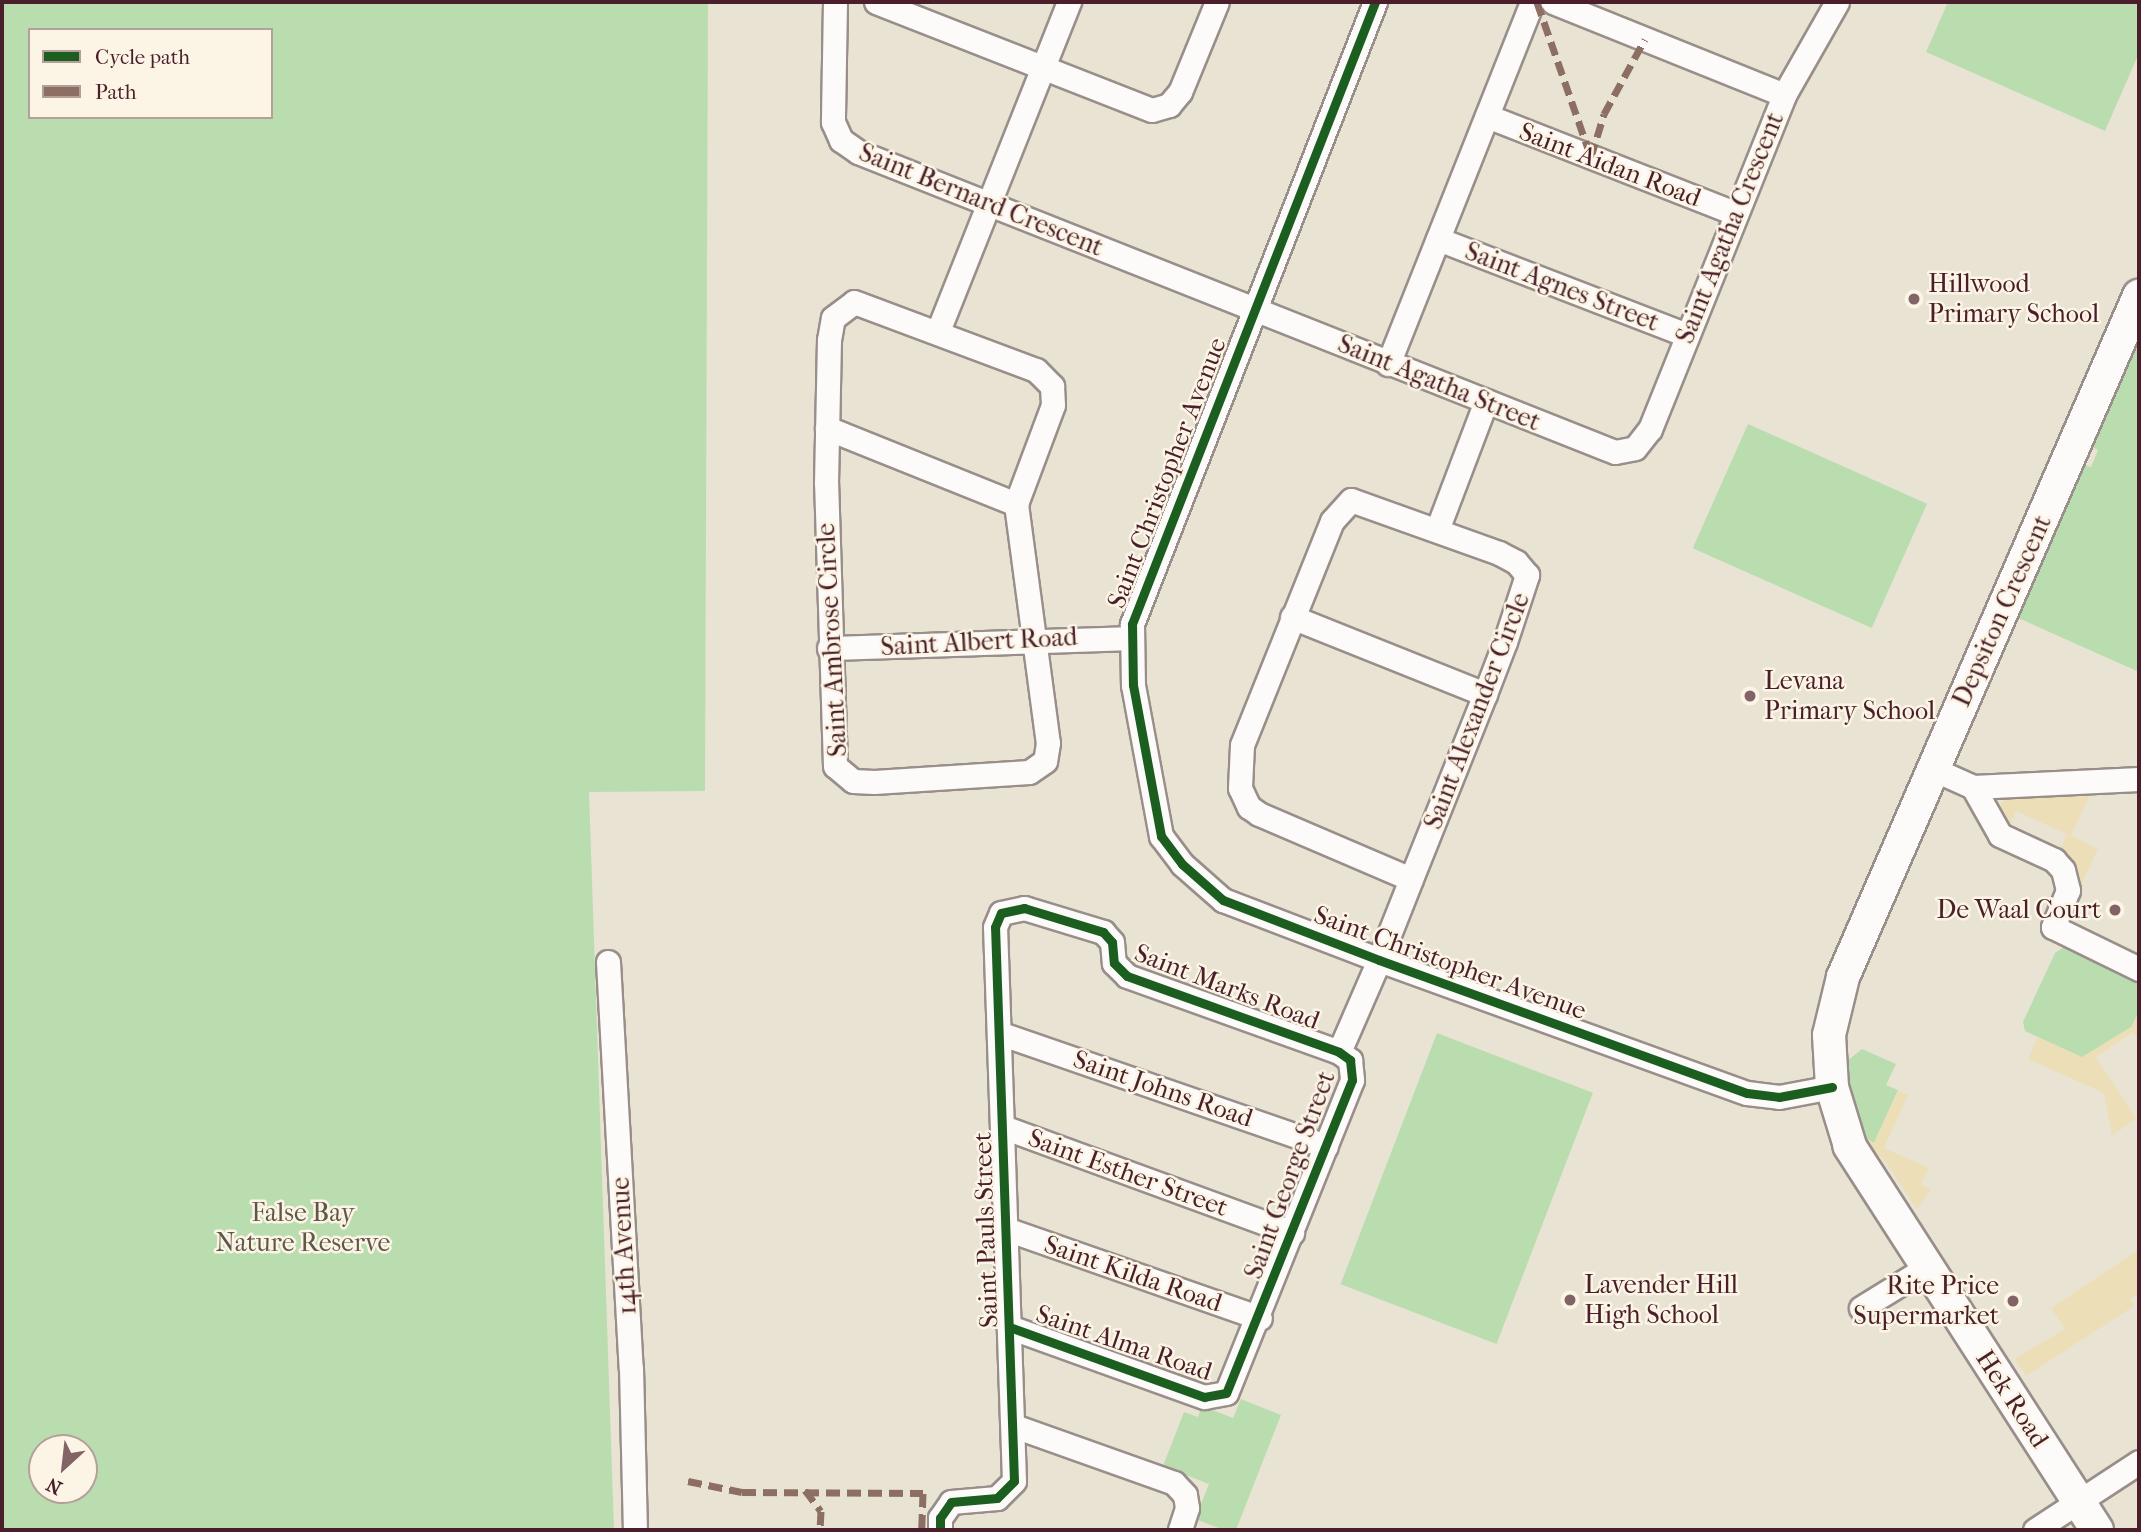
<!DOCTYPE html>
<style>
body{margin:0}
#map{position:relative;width:2141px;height:1532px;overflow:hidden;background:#e9e3d4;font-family:"IM FELL French Canon",serif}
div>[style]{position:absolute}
.green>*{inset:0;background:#baddb0;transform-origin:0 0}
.sand>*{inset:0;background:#ecdeb6}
.roads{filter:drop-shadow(2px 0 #998e89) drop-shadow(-2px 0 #998e89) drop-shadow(0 2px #998e89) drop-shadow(0 -2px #998e89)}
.street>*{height:23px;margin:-11.5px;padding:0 11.5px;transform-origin:11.5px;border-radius:11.5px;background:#fcfbf9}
.secondary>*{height:32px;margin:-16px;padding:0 16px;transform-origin:16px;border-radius:16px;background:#fcfbf9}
.quiet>*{height:7px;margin-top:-3.5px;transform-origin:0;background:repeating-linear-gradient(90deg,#8d6e63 0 14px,transparent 0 21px)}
.cycleway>*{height:9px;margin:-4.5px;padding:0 4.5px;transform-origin:4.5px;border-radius:4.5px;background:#1b5e20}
.dots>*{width:19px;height:19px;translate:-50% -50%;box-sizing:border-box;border:4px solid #fcf5e5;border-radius:50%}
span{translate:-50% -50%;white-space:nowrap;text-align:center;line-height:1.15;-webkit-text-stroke:5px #fcf5e5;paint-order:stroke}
.street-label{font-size:26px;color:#4a1f2b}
.poi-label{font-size:26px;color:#4a1f2b}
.left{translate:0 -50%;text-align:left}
.right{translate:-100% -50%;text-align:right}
.park-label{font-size:26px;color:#60564a}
.frame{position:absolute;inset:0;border:4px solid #4a1f2b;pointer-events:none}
.legend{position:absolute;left:28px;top:28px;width:245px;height:91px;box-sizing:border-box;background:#fcf5e5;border:2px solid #b59f9b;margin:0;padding:9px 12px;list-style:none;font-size:21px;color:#4a1f2b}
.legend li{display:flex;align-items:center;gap:14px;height:35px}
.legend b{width:35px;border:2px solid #b59f9b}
.north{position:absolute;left:28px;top:1434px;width:70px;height:70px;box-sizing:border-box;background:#fcf5e5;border:2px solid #b59f9b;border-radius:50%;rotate:207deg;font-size:19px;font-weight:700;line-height:28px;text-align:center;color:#4a1f2b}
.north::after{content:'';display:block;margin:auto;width:24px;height:32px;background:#826466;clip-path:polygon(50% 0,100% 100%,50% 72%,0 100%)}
</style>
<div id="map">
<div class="green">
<div style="clip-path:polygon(evenodd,2px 2px,708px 2px,705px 791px,589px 792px,614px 1530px,2px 1530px,2px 2px,30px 30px,271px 30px,271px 117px,30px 117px,30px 30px,2px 2px,84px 1448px,84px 1490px,42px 1490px,42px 1448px,84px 1448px)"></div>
<div style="clip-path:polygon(1948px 2px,2139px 2px,2139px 53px,2105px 131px,1926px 52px)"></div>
<div style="clip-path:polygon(2138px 338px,2139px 339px,2139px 672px,2016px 617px,2083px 465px,2091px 467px,2098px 450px,2090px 446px)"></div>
<div style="left:1748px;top:424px;width:196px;height:136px;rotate:24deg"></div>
<div style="clip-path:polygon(2067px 945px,2139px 979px,2139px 1011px,2132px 1027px,2082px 1058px,2025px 1031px,2023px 1022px,2055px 953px)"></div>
<div style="left:1437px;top:1033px;width:167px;height:269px;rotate:21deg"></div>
<div style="clip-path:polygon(1862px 1049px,1896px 1064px,1886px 1085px,1898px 1090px,1874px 1143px,1861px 1136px,1848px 1093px,1847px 1061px)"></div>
<div style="clip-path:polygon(1241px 1399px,1281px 1415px,1236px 1530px,1224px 1530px,1195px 1519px,1209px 1484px,1163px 1466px,1184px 1412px,1198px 1417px,1202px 1406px,1233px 1418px)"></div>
</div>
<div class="sand">
<div style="clip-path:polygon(2092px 790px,2071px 836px,2098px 849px,2068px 913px,2058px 854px,2067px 834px,2016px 811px,2011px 823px,2000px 806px,2009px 793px)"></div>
<div style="clip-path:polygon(2139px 1011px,2139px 1040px,2133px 1032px,2096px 1057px,2136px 1118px,2112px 1136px,2104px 1093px,2028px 1059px,2038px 1037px,2082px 1057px,2131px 1027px)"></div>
<div style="clip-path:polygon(1898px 1090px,1908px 1095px,1884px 1148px,1929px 1168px,1921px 1184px,1931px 1189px,1917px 1209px,1883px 1158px,1869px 1153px,1861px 1136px,1874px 1143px)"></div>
<div style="clip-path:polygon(2139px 1250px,2139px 1293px,2130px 1299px,2134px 1306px,2026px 1376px,2015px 1359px,2065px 1329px,2051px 1308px)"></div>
</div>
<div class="roads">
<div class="street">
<div style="left:835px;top:2px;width:120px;rotate:91deg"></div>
<div style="left:833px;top:122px;width:20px;rotate:66deg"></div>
<div style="left:841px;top:140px;width:21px;rotate:35deg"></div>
<div style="left:858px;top:152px;width:814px;rotate:21.62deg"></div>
<div style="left:1615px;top:452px;width:20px;rotate:-11deg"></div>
<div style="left:1635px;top:448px;width:24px;rotate:-52deg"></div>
<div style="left:1650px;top:429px;width:360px;rotate:-68.1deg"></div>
<div style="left:1784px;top:95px;width:107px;rotate:-60.3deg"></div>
<div style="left:876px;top:2px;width:296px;rotate:21.4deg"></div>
<div style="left:1152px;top:110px;width:18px;rotate:-16deg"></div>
<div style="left:1169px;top:105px;width:17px;rotate:-50deg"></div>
<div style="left:1180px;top:92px;width:97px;rotate:-67.7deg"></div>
<div style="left:1375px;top:2px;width:668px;rotate:111.34deg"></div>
<div style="left:1132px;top:624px;width:61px;rotate:89.1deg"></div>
<div style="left:1133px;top:685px;width:154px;rotate:79.5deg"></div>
<div style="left:1161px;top:836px;width:35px;rotate:53deg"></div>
<div style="left:1182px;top:864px;width:55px;rotate:41.3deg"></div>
<div style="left:1223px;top:900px;width:167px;rotate:21deg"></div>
<div style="left:1379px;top:960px;width:391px;rotate:19.9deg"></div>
<div style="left:1747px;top:1093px;width:32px;rotate:7deg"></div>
<div style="left:1779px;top:1097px;width:54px;rotate:-10.7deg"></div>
<div style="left:1553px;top:2px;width:249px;rotate:21.9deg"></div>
<div style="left:1487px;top:116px;width:265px;rotate:21.4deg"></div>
<div style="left:1438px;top:239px;width:267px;rotate:21.1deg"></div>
<div style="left:854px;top:302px;width:194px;rotate:20.5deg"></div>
<div style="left:1036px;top:370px;width:23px;rotate:45deg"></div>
<div style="left:1052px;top:386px;width:19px;rotate:87deg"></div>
<div style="left:1053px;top:405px;width:106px;rotate:110.5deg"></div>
<div style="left:1016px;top:504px;width:241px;rotate:82.4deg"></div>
<div style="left:1048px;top:743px;width:18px;rotate:99deg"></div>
<div style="left:1045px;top:761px;width:19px;rotate:145deg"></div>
<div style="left:1029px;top:772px;width:155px;rotate:176.3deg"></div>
<div style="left:874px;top:782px;width:21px;rotate:-177deg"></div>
<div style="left:853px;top:781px;width:23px;rotate:-140deg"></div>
<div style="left:835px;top:766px;width:283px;rotate:-91.8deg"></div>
<div style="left:826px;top:483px;width:143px;rotate:-88.8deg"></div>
<div style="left:829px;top:340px;width:22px;rotate:-80deg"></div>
<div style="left:833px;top:318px;width:26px;rotate:-37deg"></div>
<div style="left:938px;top:331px;width:354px;rotate:-68.3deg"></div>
<div style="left:1388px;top:364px;width:390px;rotate:-68.3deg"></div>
<div style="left:827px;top:428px;width:204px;rotate:21.9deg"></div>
<div style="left:1437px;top:530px;width:138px;rotate:-69.2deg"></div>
<div style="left:1292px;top:617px;width:208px;rotate:21.8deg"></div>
<div style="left:829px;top:648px;width:300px;rotate:-1.9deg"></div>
<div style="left:1933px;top:769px;width:44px;rotate:24.2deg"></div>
<div style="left:1973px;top:787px;width:166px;rotate:-2.8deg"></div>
<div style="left:1973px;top:787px;width:55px;rotate:60.6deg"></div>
<div style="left:2000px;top:835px;width:60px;rotate:24.8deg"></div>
<div style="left:2054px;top:860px;width:13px;rotate:48deg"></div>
<div style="left:2063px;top:870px;width:21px;rotate:76deg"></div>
<div style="left:2068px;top:890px;width:40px;rotate:112deg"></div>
<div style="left:2053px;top:927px;width:96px;rotate:26deg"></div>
<div style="left:608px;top:962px;width:407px;rotate:86.8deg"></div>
<div style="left:631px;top:1368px;width:162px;rotate:88.6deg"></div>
<div style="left:999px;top:1033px;width:346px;rotate:19.1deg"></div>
<div style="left:1339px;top:1052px;width:100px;rotate:-66.5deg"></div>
<div style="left:1379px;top:960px;width:87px;rotate:-68.4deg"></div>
<div style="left:1411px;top:879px;width:199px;rotate:-68.2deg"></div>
<div style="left:1485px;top:694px;width:56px;rotate:-69deg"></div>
<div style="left:1505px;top:642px;width:71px;rotate:-71.8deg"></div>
<div style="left:1527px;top:575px;width:17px;rotate:-130deg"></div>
<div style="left:1516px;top:562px;width:19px;rotate:-152deg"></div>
<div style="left:1499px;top:553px;width:157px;rotate:-160.3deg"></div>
<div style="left:1351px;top:500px;width:28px;rotate:132deg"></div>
<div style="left:1332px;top:521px;width:241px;rotate:111.9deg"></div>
<div style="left:1242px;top:745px;width:43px;rotate:92.7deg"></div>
<div style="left:1240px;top:788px;width:21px;rotate:65deg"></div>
<div style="left:1249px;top:807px;width:12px;rotate:35deg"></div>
<div style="left:1259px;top:814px;width:165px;rotate:23.2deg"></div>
<div style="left:1003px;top:1127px;width:308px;rotate:20.1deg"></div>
<div style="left:1006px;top:1229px;width:269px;rotate:19.3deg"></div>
<div style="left:1861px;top:1308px;width:76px;rotate:-31.6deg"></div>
<div style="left:1014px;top:1426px;width:170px;rotate:19.6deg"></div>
<div style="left:1174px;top:1483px;width:16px;rotate:47deg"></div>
<div style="left:1185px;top:1495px;width:13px;rotate:81deg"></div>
<div style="left:1187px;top:1508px;width:23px;rotate:108deg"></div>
<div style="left:940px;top:1530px;width:12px;rotate:-90deg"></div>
<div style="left:940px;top:1518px;width:19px;rotate:-55deg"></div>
<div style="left:951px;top:1502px;width:46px;rotate:-5deg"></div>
<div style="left:997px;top:1498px;width:24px;rotate:-45deg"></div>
<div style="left:1014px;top:1481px;width:554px;rotate:-91.96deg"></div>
<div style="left:995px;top:927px;width:15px;rotate:-67deg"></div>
<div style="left:1001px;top:913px;width:24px;rotate:-12deg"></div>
<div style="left:1024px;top:908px;width:83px;rotate:16.9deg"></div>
<div style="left:1103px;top:932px;width:13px;rotate:48deg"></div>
<div style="left:1112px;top:942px;width:21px;rotate:85deg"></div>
<div style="left:1114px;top:963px;width:18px;rotate:45deg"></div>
<div style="left:1127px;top:976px;width:225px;rotate:19.7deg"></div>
<div style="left:1339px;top:1052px;width:14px;rotate:36deg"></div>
<div style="left:1350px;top:1060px;width:20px;rotate:84deg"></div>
<div style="left:1352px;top:1080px;width:337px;rotate:111.9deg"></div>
<div style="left:1226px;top:1393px;width:22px;rotate:170deg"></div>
<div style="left:1204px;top:1397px;width:206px;rotate:-160.2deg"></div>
<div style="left:2035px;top:1530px;width:124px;rotate:-33.2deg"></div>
</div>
<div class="secondary">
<div style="left:2097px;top:1530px;width:457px;rotate:-122.8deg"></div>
<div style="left:1850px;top:1146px;width:62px;rotate:-107deg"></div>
<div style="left:1832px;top:1087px;width:52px;rotate:-93.3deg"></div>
<div style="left:1829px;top:1035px;width:60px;rotate:-76.4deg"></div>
<div style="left:1843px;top:977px;width:743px;rotate:-66.51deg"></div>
</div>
</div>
<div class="quiet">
<div style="left:1537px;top:2px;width:164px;rotate:70.8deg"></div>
<div style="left:1591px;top:157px;width:45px;rotate:-73.2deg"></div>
<div style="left:1604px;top:114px;width:85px;rotate:-61.3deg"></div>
<div style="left:688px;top:1481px;width:55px;rotate:11.5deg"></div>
<div style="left:742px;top:1492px;width:181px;rotate:0.3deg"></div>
<div style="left:923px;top:1493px;width:37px;rotate:92deg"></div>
<div style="left:805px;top:1490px;width:26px;rotate:53deg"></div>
<div style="left:821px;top:1511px;width:19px;rotate:93deg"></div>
</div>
<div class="cycleway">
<div style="left:1375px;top:2px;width:668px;rotate:111.34deg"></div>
<div style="left:1132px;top:624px;width:61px;rotate:89.1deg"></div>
<div style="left:1133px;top:685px;width:154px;rotate:79.5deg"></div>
<div style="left:1161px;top:836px;width:35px;rotate:53deg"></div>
<div style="left:1182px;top:864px;width:55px;rotate:41.3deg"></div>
<div style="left:1223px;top:900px;width:167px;rotate:21deg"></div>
<div style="left:1379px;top:960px;width:391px;rotate:19.9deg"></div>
<div style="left:1747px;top:1093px;width:32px;rotate:7deg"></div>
<div style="left:1779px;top:1097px;width:54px;rotate:-10.7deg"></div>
<div style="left:940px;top:1530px;width:12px;rotate:-90deg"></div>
<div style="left:940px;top:1518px;width:19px;rotate:-55deg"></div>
<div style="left:951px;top:1502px;width:46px;rotate:-5deg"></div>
<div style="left:997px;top:1498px;width:24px;rotate:-45deg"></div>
<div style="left:1014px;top:1481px;width:554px;rotate:-91.96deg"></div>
<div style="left:995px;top:927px;width:15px;rotate:-67deg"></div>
<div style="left:1001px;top:913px;width:24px;rotate:-12deg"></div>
<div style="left:1024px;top:908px;width:83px;rotate:16.9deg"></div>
<div style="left:1103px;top:932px;width:13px;rotate:48deg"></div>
<div style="left:1112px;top:942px;width:21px;rotate:85deg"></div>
<div style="left:1114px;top:963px;width:18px;rotate:45deg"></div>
<div style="left:1127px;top:976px;width:225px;rotate:19.7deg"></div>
<div style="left:1339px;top:1052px;width:14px;rotate:36deg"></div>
<div style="left:1350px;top:1060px;width:20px;rotate:84deg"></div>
<div style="left:1352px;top:1080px;width:337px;rotate:111.9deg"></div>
<div style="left:1226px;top:1393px;width:22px;rotate:170deg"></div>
<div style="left:1204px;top:1397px;width:206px;rotate:-160.2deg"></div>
</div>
<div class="dots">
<div style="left:1914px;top:299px;background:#826466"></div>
<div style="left:1750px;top:696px;background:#826466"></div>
<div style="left:2115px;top:910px;background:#826466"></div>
<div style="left:1570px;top:1300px;background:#826466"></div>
<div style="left:2013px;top:1301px;background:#826466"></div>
</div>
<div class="street-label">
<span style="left:1610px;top:165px;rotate:21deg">Saint Aidan Road</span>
<span style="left:981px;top:200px;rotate:22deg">Saint Bernard Crescent</span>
<span style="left:1730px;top:228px;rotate:-68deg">Saint Agatha Crescent</span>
<span style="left:1562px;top:287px;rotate:21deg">Saint Agnes Street</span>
<span style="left:1439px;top:383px;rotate:22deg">Saint Agatha Street</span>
<span style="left:1167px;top:473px;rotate:-69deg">Saint Christopher Avenue</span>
<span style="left:2002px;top:611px;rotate:-66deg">Depsiton Crescent</span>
<span style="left:832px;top:640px;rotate:-93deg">Saint Ambrose Circle</span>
<span style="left:979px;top:642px;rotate:-3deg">Saint Albert Road</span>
<span style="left:1477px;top:711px;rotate:-69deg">Saint Alexander Circle</span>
<span style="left:1450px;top:963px;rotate:20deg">Saint Christopher Avenue</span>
<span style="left:1227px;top:987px;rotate:21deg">Saint Marks Road</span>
<span style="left:1163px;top:1089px;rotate:19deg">Saint Johns Road</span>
<span style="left:1128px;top:1173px;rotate:20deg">Saint Esther Street</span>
<span style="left:1290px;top:1175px;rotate:-70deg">Saint George Street</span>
<span style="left:986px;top:1230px;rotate:-92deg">Saint Pauls Street</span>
<span style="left:624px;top:1246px;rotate:-93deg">14th Avenue</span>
<span style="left:1133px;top:1274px;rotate:19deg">Saint Kilda Road</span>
<span style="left:1124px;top:1343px;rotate:19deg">Saint Alma Road</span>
<span style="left:2012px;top:1399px;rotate:57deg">Hek Road</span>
</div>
<div class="poi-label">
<span class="left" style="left:1928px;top:299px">Hillwood<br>Primary School</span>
<span class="left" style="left:1764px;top:696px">Levana<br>Primary School</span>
<span class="right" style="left:2101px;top:910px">De Waal Court</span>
<span class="left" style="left:1584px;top:1300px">Lavender Hill<br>High School</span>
<span class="right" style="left:1999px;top:1301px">Rite Price<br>Supermarket</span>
</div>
<div class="park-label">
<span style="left:303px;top:1228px">False Bay<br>Nature Reserve</span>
</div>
<div class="frame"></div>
<ul class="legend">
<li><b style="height:9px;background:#1b5e20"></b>Cycle path</li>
<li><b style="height:9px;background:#8d6e63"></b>Path</li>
</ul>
<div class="north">N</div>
</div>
